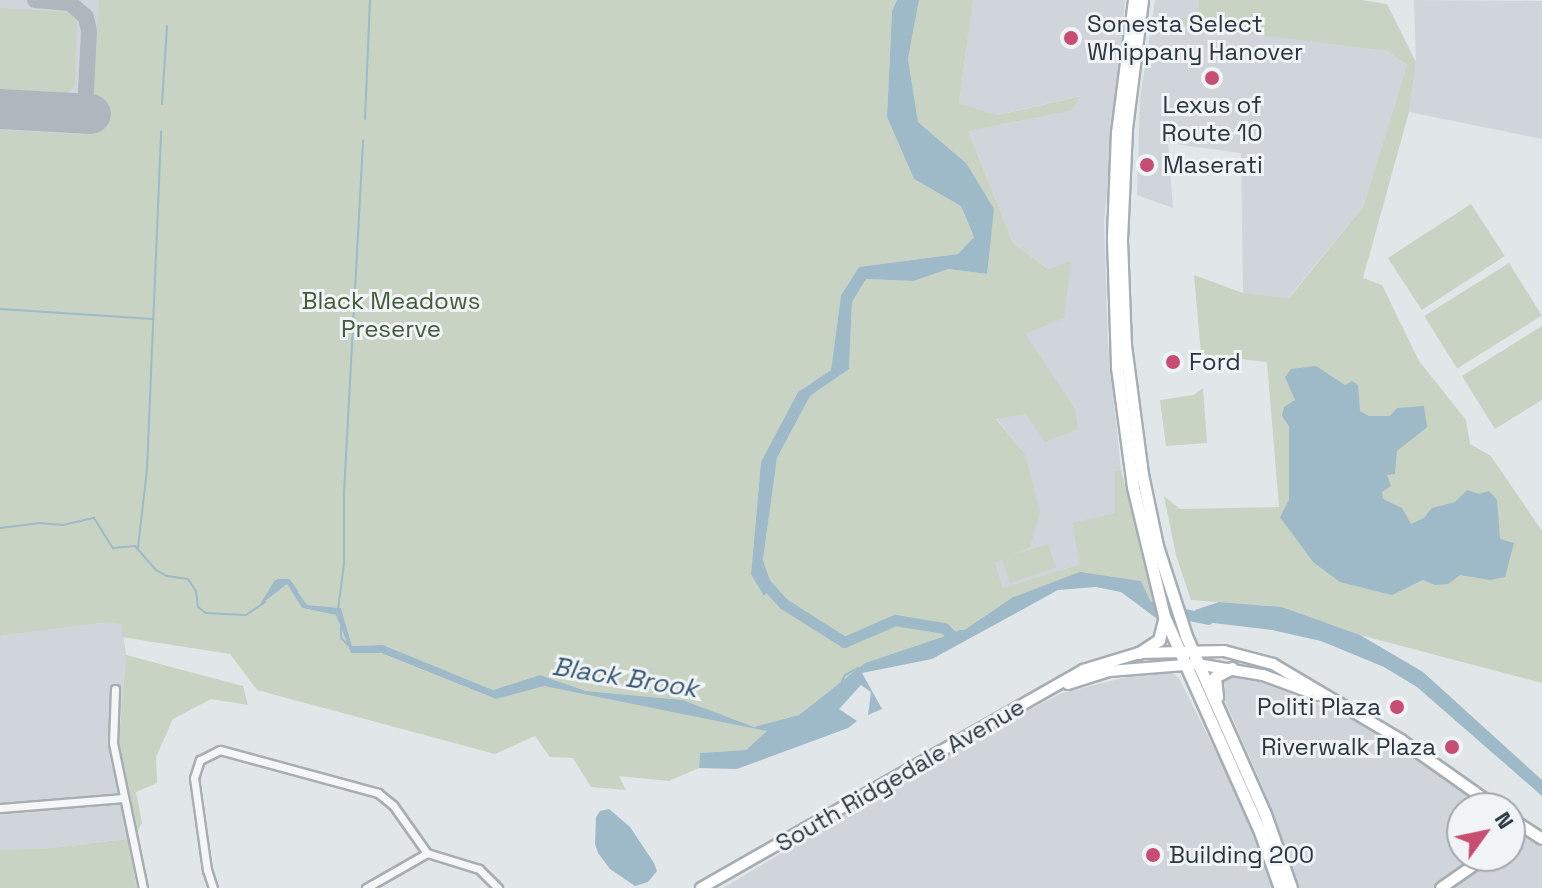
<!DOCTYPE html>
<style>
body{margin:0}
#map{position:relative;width:1542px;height:888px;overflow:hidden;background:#e1e6e9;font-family:"Space Grotesk",sans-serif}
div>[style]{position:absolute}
.built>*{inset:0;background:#d0d5db}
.green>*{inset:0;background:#c9d3c3;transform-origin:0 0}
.water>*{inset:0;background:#9eb9c7}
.stream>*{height:2px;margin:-1px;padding:0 1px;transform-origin:1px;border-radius:1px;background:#9eb9c7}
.river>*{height:11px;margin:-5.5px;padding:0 5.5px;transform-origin:5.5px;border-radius:5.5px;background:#9eb9c7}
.taxiway>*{height:16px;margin:-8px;padding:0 8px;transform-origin:8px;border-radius:8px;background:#aeb7be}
.runway>*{height:40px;margin:-20px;padding:0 20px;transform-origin:20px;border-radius:20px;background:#aeb7be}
.roads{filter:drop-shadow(2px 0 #a6aeb3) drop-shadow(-2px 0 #a6aeb3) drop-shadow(0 2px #a6aeb3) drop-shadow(0 -2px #a6aeb3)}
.street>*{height:7px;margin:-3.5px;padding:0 3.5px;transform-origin:3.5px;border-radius:3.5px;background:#f4f6f8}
.secondary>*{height:10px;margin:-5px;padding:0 5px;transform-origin:5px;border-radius:5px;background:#fff}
.primary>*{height:11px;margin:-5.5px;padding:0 5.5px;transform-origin:5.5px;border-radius:5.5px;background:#fff}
.dots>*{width:22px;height:22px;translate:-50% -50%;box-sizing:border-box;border:4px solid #f1f4f7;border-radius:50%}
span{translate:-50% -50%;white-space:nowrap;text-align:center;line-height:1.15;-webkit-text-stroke:6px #f1f4f7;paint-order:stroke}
.poi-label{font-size:24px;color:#2a3640}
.left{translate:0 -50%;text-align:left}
.right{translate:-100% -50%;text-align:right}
.park-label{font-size:24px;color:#445b38}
.street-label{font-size:24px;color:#2a3640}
.water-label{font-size:26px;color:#365a72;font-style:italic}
.north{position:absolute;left:1446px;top:792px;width:80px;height:80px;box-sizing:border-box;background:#f1f4f7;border:2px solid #a1a8ae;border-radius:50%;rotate:57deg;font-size:22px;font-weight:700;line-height:32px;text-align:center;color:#2a3640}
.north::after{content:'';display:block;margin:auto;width:28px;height:36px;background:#c84d72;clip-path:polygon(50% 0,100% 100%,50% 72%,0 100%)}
</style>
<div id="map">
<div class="built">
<div style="clip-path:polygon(0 0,158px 0,154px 99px,0 265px)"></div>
<div style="clip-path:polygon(973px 0,1125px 0,1104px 223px,1108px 346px,1121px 470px,1115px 472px,1115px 513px,1080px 564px,1003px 588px,994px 562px,1030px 547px,1025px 454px,996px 418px,1075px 408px,1024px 334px,1071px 262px,1048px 269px,1013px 243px,968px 131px,1071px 111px,1080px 96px,998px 115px,959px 103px)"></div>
<div style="clip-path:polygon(1155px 0,1199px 0,1197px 18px,1165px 17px,1164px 23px,1387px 51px,1407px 65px,1363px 207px,1288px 298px,1243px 293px,1241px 153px,1168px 143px,1173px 208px,1137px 195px,1140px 99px)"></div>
<div style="clip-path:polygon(1414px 0,1542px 1px,1542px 139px,1409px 112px,1416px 62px)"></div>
<div style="clip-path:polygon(109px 622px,122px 625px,126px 655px,119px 740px,126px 839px,52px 848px,0 850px,0 636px)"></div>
<div style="clip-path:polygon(1172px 673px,1179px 678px,1245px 811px,1273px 888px,723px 888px,967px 742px,1062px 693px,1135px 675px)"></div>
<div style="clip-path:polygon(1239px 674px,1341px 713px,1426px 764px,1486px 808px,1462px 808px,1462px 856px,1510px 856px,1510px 825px,1542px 847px,1542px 888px,1297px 888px,1264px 790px,1219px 687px,1222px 677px)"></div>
</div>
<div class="green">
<div style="clip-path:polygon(99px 0,897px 0,892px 11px,887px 117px,914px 179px,961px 206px,974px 237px,958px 254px,859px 267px,841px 295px,831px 370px,798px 392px,761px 462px,751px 574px,772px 586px,763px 560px,777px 458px,810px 396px,849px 369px,852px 302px,866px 279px,914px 281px,948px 269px,987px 274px,966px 163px,918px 122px,908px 59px,919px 0,973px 0,959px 103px,998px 115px,1081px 96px,1071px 111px,968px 131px,1013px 243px,1048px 269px,1071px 261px,1064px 318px,1025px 334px,1075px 408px,1078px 429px,1045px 442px,1026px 414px,996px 419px,1025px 454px,1040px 513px,1030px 547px,1012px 555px,1048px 544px,1056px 568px,1010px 583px,1002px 559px,995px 563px,1003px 588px,1080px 564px,1072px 523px,1115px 513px,1115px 471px,1121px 470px,1155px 602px,1151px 602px,1141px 581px,1080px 573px,1013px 597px,966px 629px,865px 663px,799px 715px,754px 727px,683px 700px,586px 691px,540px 675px,493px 690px,383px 645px,352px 646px,341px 608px,307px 605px,289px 579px,262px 604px,287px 584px,302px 608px,336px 615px,351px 653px,380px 653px,496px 699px,544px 685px,768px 731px,746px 750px,700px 753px,699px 768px,669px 781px,619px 776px,626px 790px,591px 787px,573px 758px,550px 757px,535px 736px,495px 754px,257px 690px,230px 654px,121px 637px,122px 625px,109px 622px,0 636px,0 130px,92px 135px)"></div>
<div style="clip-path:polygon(1199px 0,1361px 0,1387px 4px,1416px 62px,1409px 112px,1363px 278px,1382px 285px,1419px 361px,1466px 420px,1470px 444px,1491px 456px,1542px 531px,1542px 683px,1360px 635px,1282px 607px,1191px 600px,1176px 555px,1164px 496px,1180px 509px,1279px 507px,1267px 362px,1201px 354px,1194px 275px,1243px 293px,1289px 298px,1363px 207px,1407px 65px,1387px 51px,1163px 23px,1164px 17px,1197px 18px)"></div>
<div style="clip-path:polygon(0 8px,70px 12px,77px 19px,75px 84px,71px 90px,66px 93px,0 89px)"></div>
<div style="left:1471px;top:204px;width:62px;height:99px;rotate:57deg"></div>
<div style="left:1509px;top:263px;width:62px;height:100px;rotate:58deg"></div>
<div style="clip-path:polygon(1542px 326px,1542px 400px,1495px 429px,1462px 376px)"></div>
<div style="clip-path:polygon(1203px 388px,1207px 443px,1166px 446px,1160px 400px,1194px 395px)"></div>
<div style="clip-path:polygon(126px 655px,243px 686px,248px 705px,211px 699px,173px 719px,156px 757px,157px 783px,136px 792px,142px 823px,129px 846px,137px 888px,0 888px,0 850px,52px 848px,126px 839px,119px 740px)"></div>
</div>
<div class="water">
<div style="clip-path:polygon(897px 0,919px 0,908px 59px,918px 122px,966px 163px,994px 209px,987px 274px,948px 269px,914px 281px,866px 279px,852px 302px,849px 369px,810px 396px,777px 458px,763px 560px,772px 586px,764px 596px,751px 574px,761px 462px,798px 392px,831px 370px,841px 295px,859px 267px,958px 254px,974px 237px,961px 206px,914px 179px,887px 117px,892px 11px)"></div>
<div style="clip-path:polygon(1316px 366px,1345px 385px,1352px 381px,1358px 385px,1360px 411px,1369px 416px,1390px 416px,1397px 408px,1424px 406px,1427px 427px,1397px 451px,1395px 474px,1387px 475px,1391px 486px,1382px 492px,1383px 499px,1402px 508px,1411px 524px,1424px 518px,1432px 508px,1455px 502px,1467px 490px,1479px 494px,1489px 491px,1497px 500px,1500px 539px,1514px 543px,1505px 577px,1490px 580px,1460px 575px,1448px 584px,1435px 585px,1423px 580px,1392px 595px,1340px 582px,1313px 562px,1280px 517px,1289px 500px,1289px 426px,1282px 416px,1284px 407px,1295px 400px,1285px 377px,1291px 369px)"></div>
<div style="clip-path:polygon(1080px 572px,1141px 581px,1151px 602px,1155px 602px,1160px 621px,1121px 592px,1096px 587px,1058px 590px,932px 659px,862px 673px,882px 709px,868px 715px,871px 692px,861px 685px,839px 709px,857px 721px,848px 728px,737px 769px,699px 768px,700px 753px,746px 750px,767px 731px,544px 686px,496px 699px,381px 653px,351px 653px,336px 615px,302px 608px,287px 584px,259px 606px,275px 580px,289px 579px,307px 605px,341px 608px,352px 646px,383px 645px,493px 690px,540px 675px,586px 691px,683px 700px,754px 727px,799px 715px,865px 663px,966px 629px,1013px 597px)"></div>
<div style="clip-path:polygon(1219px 602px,1282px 607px,1360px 635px,1423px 672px,1542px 780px,1542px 796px,1417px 687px,1384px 667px,1321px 641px,1272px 630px,1197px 621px,1195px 610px)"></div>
<div style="clip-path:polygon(609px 809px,630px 827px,654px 863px,657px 871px,648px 882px,635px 886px,610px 869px,598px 853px,595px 844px,596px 817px,600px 811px)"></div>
</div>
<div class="stream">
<div style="left:162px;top:104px;width:78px;rotate:-86.3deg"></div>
<div style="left:365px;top:119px;width:119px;rotate:-87.6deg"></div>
<div style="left:0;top:309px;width:154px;rotate:3.7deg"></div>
<div style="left:0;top:528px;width:39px;rotate:-7deg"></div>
<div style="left:39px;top:523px;width:24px;rotate:5deg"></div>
<div style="left:63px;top:525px;width:32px;rotate:-13deg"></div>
<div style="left:94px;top:518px;width:36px;rotate:58deg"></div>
<div style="left:113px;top:548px;width:22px;rotate:-5deg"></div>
<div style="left:135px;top:546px;width:32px;rotate:49deg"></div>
<div style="left:156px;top:570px;width:13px;rotate:29deg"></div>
<div style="left:167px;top:576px;width:21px;rotate:8deg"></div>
<div style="left:188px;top:579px;width:14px;rotate:56deg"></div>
<div style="left:196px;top:591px;width:16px;rotate:83deg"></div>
<div style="left:198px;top:607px;width:10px;rotate:37deg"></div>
<div style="left:206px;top:613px;width:40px;rotate:2.9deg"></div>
<div style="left:246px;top:615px;width:23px;rotate:-34deg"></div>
<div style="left:138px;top:548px;width:80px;rotate:-83.5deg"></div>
<div style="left:147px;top:469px;width:338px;rotate:-87.6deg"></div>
<div style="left:278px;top:580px;width:11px"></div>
<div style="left:289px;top:580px;width:14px;rotate:54deg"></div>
<div style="left:338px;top:610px;width:46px;rotate:-82.6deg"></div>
<div style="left:344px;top:564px;width:71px;rotate:-90deg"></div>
<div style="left:344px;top:493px;width:353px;rotate:-86.9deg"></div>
<div style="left:341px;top:627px;width:11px;rotate:90deg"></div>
<div style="left:341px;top:638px;width:10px;rotate:45deg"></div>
<div style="left:842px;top:681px;width:7px;rotate:-63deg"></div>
<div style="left:845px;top:675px;width:15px;rotate:-28deg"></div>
</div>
<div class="river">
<div style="left:763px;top:581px;width:31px;rotate:48deg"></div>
<div style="left:784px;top:604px;width:71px;rotate:32.3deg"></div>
<div style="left:844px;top:642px;width:56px;rotate:-23.3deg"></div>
<div style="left:895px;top:620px;width:50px;rotate:9.3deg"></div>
<div style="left:944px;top:628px;width:14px;rotate:45deg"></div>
<div style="left:954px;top:638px;width:8px;rotate:-23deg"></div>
<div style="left:1154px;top:608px;width:55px;rotate:11.5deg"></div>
</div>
<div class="taxiway">
<div style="left:35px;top:0;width:35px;rotate:5deg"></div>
<div style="left:70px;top:3px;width:21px;rotate:41deg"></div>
<div style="left:86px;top:17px;width:14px;rotate:78deg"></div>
<div style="left:89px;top:31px;width:83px;rotate:92.8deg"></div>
</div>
<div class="runway">
<div style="left:0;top:109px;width:91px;rotate:3.1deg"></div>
</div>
<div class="roads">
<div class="street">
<div style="left:115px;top:689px;width:54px;rotate:92.1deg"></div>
<div style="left:113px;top:743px;width:148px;rotate:78.3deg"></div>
<div style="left:0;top:808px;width:124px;rotate:-4.6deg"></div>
<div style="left:213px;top:888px;width:19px;rotate:-108deg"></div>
<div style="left:207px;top:870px;width:93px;rotate:-98deg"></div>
<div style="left:194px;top:778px;width:19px;rotate:-72deg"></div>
<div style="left:200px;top:760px;width:22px;rotate:-27deg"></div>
<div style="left:220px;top:750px;width:164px;rotate:15.2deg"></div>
<div style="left:378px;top:793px;width:19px;rotate:39deg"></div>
<div style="left:393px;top:805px;width:59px;rotate:54.7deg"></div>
<div style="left:427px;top:853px;width:54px;rotate:17.1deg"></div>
<div style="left:479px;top:869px;width:27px;rotate:45deg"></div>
<div style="left:366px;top:888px;width:70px;rotate:-29.8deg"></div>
</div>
<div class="secondary">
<div style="left:1068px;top:684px;width:43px;rotate:-17.6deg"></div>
<div style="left:1109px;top:671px;width:88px;rotate:-4.5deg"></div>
<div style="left:1197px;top:664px;width:67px;rotate:9.5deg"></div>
<div style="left:1263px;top:675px;width:58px;rotate:20.3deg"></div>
<div style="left:1510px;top:818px;width:38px;rotate:33deg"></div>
<div style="left:1510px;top:840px;width:18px;rotate:-45deg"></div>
<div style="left:701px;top:888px;width:440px;rotate:-29.7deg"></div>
<div style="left:1083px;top:670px;width:59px;rotate:-16.9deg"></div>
<div style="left:1139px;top:653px;width:85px;rotate:-1.3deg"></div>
<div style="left:1224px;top:651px;width:51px;rotate:14.9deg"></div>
<div style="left:1273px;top:664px;width:149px;rotate:30.7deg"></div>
<div style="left:1401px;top:740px;width:118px;rotate:35.3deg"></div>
<div style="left:1441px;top:888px;width:56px;rotate:-34.8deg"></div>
</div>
<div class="primary">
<div style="left:1134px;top:0;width:133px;rotate:97.3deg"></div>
<div style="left:1117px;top:132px;width:105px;rotate:92.2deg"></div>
<div style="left:1113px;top:237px;width:130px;rotate:88.2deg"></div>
<div style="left:1117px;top:367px;width:121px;rotate:82.4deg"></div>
<div style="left:1133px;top:487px;width:133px;rotate:76.5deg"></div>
<div style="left:1164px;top:616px;width:233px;rotate:66deg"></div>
<div style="left:1259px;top:829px;width:63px;rotate:70.4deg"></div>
<div style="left:1142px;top:0;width:130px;rotate:97.1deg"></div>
<div style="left:1126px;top:129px;width:112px;rotate:92.6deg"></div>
<div style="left:1121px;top:241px;width:104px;rotate:87.8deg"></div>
<div style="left:1125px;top:345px;width:130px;rotate:82.5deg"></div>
<div style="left:1142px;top:474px;width:74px;rotate:78.2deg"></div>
<div style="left:1157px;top:546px;width:95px;rotate:72.1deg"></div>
<div style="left:1186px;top:636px;width:195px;rotate:66.1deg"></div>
<div style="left:1265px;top:814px;width:78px;rotate:70.6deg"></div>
<div style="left:1139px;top:653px;width:24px;rotate:-33deg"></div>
<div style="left:1159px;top:640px;width:21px;rotate:-76deg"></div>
<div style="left:1217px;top:697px;width:20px;rotate:-96deg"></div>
<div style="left:1215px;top:677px;width:19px;rotate:-28deg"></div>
</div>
</div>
<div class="dots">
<div style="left:1071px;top:38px;background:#c84d72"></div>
<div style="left:1212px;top:78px;background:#c84d72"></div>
<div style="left:1147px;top:165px;background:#c84d72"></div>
<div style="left:1173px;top:362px;background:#c84d72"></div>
<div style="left:1397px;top:707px;background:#c84d72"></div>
<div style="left:1452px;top:747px;background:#c84d72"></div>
<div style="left:1153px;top:855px;background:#c84d72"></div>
</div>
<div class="poi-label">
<span class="left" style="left:1087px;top:38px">Sonesta Select<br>Whippany Hanover</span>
<span style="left:1212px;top:119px">Lexus of<br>Route 10</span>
<span class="left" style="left:1163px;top:165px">Maserati</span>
<span class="left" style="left:1189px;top:362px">Ford</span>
<span class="right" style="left:1381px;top:707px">Politi Plaza</span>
<span class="right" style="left:1436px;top:747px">Riverwalk Plaza</span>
<span class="left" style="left:1169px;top:855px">Building 200</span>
</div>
<div class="park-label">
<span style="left:391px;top:315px">Black Meadows<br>Preserve</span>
</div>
<div class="street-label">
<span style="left:900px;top:775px;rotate:-30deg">South Ridgedale Avenue</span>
</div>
<div class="water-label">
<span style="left:625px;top:678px;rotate:9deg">Black Brook</span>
</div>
<div class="north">N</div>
</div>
